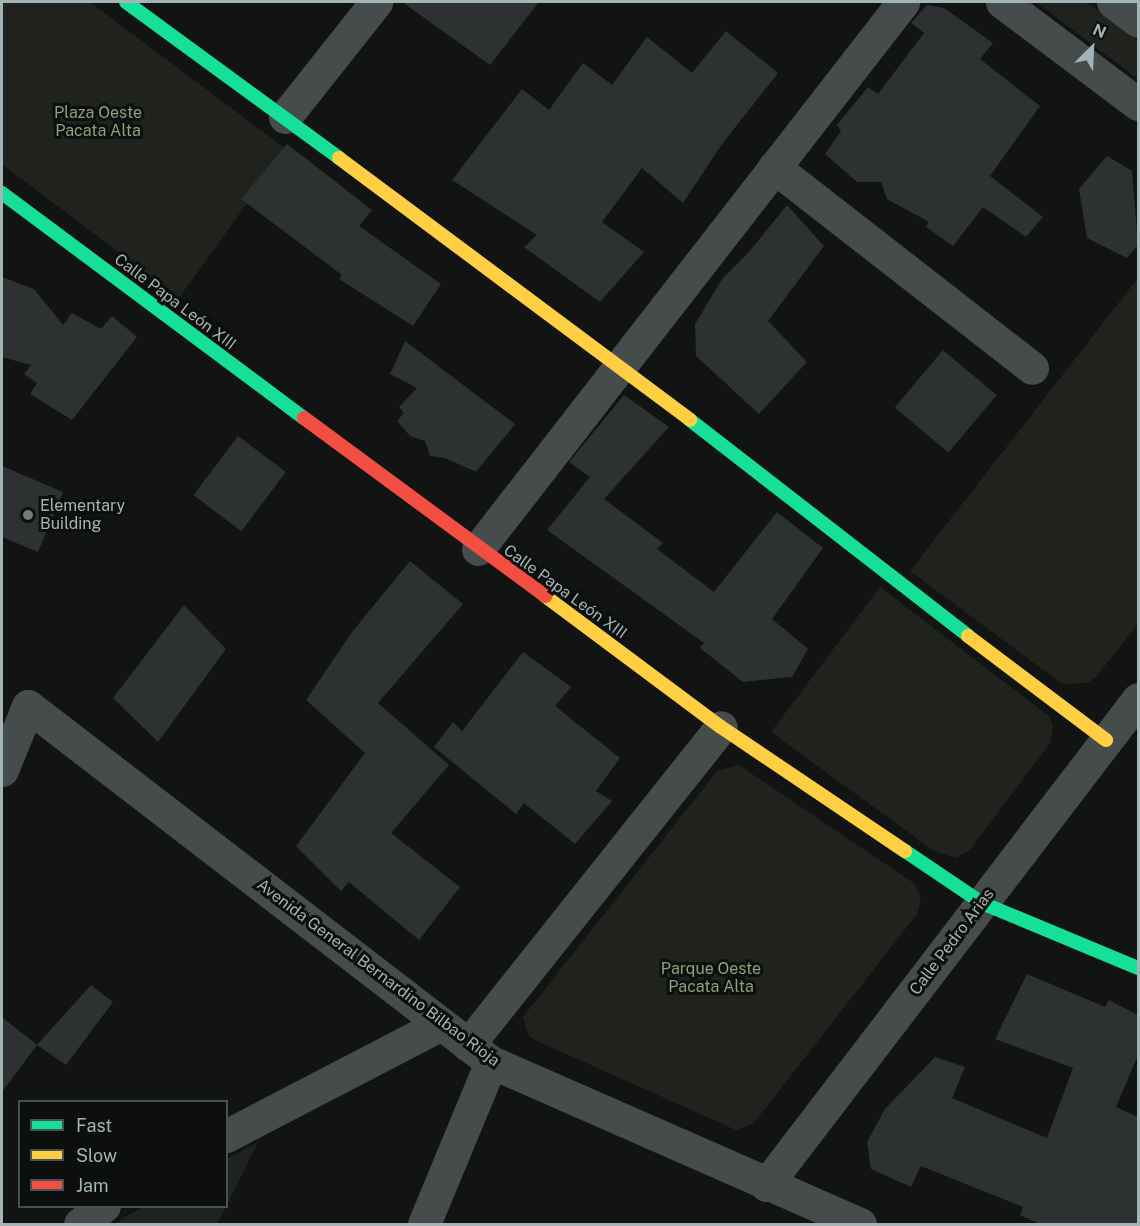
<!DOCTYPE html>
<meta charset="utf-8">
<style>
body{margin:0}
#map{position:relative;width:1140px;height:1226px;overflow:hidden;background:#121313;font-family:"Public Sans",sans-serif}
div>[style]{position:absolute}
.green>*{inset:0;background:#20231d}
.building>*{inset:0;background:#2e3131;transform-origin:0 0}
.street>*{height:33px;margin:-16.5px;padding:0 16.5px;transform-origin:16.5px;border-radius:16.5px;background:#464b4b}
.fast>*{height:14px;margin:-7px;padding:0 7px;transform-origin:7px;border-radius:7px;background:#16e098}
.slow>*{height:14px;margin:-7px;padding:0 7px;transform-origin:7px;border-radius:7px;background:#ffcf43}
.jam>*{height:14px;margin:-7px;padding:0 7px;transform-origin:7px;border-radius:7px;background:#f24e42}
.dots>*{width:16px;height:16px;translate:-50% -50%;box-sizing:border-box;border:3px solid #0d0e0e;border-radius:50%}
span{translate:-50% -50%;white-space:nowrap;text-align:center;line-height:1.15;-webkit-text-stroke:6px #0d0e0e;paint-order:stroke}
.park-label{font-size:16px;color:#8fa178}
.street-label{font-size:16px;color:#a2b4b5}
.poi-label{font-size:16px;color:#a2b4b5}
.left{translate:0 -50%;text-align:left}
.frame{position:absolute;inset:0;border:3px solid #a2b4b5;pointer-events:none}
.legend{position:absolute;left:18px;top:1100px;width:210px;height:108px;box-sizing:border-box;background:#0d0e0e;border:2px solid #495051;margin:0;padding:8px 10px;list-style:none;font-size:18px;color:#a2b4b5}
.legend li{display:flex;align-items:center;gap:12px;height:30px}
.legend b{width:30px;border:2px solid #495051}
.north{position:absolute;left:1062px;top:18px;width:60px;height:60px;-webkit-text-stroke:4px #0d0e0e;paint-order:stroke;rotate:24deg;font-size:16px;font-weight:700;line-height:24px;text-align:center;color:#a2b4b5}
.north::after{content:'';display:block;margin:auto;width:21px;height:27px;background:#a2b4b5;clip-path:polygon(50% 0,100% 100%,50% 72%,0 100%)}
</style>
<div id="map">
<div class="green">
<div style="clip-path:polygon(2px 2px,90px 2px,286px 149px,179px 298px,2px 164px)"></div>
<div style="clip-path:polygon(1036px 2px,1086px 2px,1138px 41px,1138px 79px)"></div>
<div style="clip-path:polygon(1138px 278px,1138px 624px,1096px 677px,1087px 683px,1062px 684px,910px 571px)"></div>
<div style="clip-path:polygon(880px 587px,1050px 717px,1053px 726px,1051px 742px,970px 850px,956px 858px,934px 851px,771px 732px)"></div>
<div style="clip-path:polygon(739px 765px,915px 884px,921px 900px,917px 914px,753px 1124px,736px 1130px,537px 1041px,528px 1035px,523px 1017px,717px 771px)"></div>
<div style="clip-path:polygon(258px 1142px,227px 1205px,227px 1159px)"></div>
<div style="clip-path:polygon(142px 1207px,142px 1206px,226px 1207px,217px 1224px,114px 1224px)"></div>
</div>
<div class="building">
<div style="clip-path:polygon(402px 2px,539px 2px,490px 65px)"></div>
<div style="clip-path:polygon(927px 5px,944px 8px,993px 43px,980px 59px,1040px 106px,990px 176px,1043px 217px,1026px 237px,983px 207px,953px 246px,926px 227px,929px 222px,887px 199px,881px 182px,857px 182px,825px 154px,841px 131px,837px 125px,868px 87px,878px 94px,924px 33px,911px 23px)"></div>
<div style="clip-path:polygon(726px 31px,778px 73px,722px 144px,683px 203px,642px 168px,602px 222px,644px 252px,600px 302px,524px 247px,537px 235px,452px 180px,522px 89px,549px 110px,583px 63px,612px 85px,647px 37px,692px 73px)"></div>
<div style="clip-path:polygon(287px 144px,372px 210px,359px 226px,441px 284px,413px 326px,339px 279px,342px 275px,241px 199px)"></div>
<div style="clip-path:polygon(1107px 156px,1132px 171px,1138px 245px,1127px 258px,1087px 238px,1079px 189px)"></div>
<div style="clip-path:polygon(787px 205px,824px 246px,768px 321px,807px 362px,759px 414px,696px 356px,695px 324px,722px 279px,749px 252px)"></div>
<div style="clip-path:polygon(2px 277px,34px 289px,63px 325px,72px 313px,101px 329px,112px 316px,137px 337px,72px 420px,30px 394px,37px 383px,24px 374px,31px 365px,2px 357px)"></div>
<div style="clip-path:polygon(405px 341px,515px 424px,476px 472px,445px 458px,430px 456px,425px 441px,410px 436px,397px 421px,404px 413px,399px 407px,417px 388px,390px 374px)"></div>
<div style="left:943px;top:350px;width:70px;height:75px;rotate:40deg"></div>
<div style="clip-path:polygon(624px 395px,669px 427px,604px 499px,663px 543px,657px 549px,714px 592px,777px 512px,823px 548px,772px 619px,808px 649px,792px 677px,743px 682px,700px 648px,704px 643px,547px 530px,590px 477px,569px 462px)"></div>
<div style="left:238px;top:436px;width:60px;height:74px;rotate:37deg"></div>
<div style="clip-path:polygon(2px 466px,63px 492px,38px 552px,2px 537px)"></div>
<div style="clip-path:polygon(410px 561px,463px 604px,378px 703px,449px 765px,391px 833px,460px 887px,419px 940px,349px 882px,341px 891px,296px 846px,365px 753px,306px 700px,352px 632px)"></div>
<div style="clip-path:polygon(184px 605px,226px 649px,158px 742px,113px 698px)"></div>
<div style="clip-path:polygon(523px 652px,571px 687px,555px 706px,620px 758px,596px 791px,612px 801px,575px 844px,524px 803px,516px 814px,434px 747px,453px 722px,462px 731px)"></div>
<div style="clip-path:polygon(1027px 974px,1105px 1007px,1109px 1000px,1138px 1015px,1138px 1055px,1116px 1107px,1138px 1117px,1138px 1224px,1040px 1224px,1020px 1215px,1023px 1207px,921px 1166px,911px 1187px,871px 1169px,867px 1142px,885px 1109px,935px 1057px,965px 1067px,952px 1098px,1047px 1138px,1073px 1068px,995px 1039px)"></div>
<div style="clip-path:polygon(91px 985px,113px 1002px,66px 1065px,37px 1045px)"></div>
<div style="clip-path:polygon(2px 1017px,37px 1045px,2px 1092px)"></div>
</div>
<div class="street">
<div style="left:1002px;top:2px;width:170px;rotate:36.9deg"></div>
<div style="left:1113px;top:2px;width:31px;rotate:37deg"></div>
<div style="left:285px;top:117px;width:147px;rotate:-51.6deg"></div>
<div style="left:774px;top:167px;width:327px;rotate:37.9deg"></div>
<div style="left:478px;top:549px;width:693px;rotate:-52.15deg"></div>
<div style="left:2px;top:770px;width:69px;rotate:-67.9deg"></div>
<div style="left:28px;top:706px;width:584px;rotate:37.56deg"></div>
<div style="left:491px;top:1062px;width:403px;rotate:23.7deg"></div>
<div style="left:468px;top:1045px;width:406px;rotate:-51.5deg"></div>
<div style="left:226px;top:1136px;width:242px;rotate:-27.5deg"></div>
<div style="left:766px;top:1185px;width:612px;rotate:-52.57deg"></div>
<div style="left:80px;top:1224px;width:30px;rotate:-37deg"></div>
<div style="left:424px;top:1224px;width:175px;rotate:-67.5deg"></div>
</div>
<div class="fast">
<div style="left:126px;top:2px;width:264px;rotate:36.2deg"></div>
<div style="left:2px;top:193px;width:377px;rotate:36.7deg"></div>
<div style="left:690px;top:420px;width:352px;rotate:37.8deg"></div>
<div style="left:905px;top:851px;width:93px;rotate:34deg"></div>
<div style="left:982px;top:903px;width:169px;rotate:22.6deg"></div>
</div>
<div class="slow">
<div style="left:339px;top:158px;width:438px;rotate:36.7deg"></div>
<div style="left:545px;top:596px;width:219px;rotate:36.7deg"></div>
<div style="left:721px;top:727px;width:222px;rotate:34deg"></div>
<div style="left:968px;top:636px;width:173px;rotate:37deg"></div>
</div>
<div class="jam">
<div style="left:304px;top:418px;width:300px;rotate:36.4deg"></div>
</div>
<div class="dots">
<div style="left:28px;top:515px;background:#707c7c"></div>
</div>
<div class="park-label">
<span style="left:98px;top:122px">Plaza Oeste<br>Pacata Alta</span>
<span style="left:711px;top:978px">Parque Oeste<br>Pacata Alta</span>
</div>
<div class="street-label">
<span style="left:175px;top:302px;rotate:37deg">Calle Papa León XIII</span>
<span style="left:565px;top:592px;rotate:36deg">Calle Papa León XIII</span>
<span style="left:952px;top:942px;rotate:-53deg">Calle Pedro Arias</span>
<span style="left:378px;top:973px;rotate:37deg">Avenida General Bernardino Bilbao Rioja</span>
</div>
<div class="poi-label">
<span class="left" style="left:40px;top:515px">Elementary<br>Building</span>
</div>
<div class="frame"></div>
<ul class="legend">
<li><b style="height:8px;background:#16e098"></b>Fast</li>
<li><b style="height:8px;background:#ffcf43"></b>Slow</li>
<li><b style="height:8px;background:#f24e42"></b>Jam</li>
</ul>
<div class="north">N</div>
</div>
